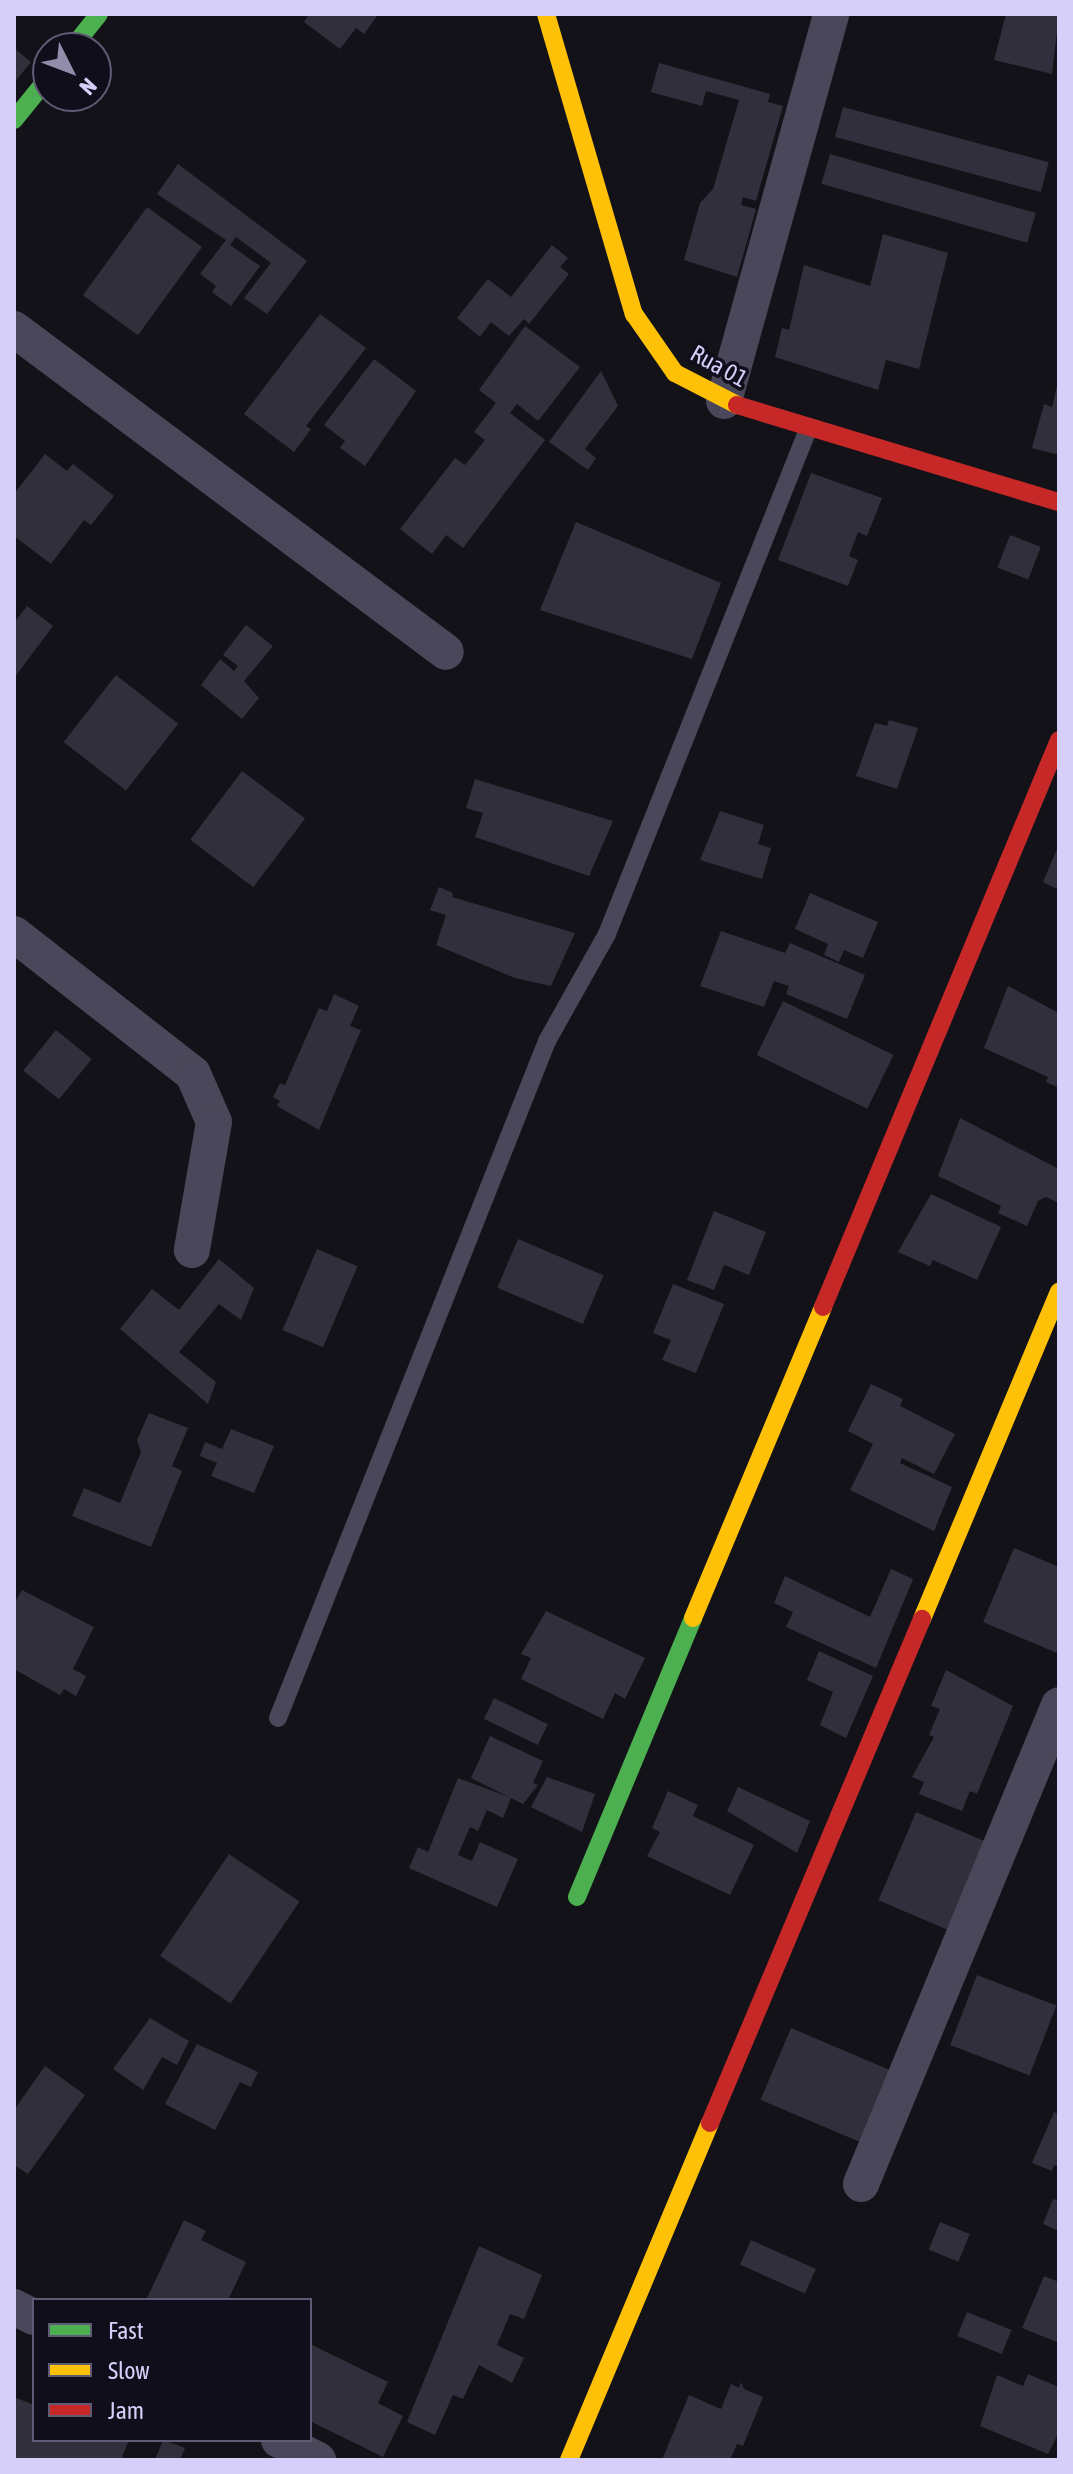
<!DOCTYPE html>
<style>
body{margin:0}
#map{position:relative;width:1073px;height:2474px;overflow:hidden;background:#131218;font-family:"Asap Condensed",sans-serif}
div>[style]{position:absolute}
.building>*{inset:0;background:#312f3b;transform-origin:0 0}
.lane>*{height:18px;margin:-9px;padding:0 9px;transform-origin:9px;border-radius:9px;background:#494759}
.street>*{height:36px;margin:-18px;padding:0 18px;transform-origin:18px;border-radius:18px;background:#494759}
.fast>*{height:18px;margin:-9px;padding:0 9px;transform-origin:9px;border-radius:9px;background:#4caf50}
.slow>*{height:18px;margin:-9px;padding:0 9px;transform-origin:9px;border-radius:9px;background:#ffc107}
.jam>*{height:18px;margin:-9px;padding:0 9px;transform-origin:9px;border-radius:9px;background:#c62828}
span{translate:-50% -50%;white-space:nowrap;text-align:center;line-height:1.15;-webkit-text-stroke:7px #110e1c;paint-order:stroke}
.street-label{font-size:24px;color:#d6cff9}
.frame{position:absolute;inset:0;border:16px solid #d6cff9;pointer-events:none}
.legend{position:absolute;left:32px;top:2298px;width:280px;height:144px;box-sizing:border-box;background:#110e1c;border:2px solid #605b74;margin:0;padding:10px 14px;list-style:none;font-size:24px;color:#d6cff9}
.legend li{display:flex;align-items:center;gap:16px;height:40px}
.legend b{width:40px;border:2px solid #605b74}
.north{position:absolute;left:32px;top:32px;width:80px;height:80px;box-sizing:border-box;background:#110e1c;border:2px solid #605b74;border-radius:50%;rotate:132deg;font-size:22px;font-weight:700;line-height:32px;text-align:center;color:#d6cff9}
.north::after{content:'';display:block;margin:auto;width:28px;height:36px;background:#928daa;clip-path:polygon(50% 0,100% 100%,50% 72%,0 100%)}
</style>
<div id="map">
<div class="building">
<div style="clip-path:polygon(309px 14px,374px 14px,377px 16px,364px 34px,356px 28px,340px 49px,304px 22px)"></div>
<div style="clip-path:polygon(1006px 14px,1059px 14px,1052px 74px,994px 60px)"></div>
<div style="clip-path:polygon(14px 48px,31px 62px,14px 83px)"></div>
<div style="clip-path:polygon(659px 63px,770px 94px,768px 102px,783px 106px,756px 201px,743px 197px,741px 205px,756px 209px,737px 277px,684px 260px,700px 203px,713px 189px,739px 100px,706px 91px,702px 106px,651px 92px)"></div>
<div style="left:843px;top:107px;width:213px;height:31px;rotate:15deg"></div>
<div style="left:830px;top:154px;width:214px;height:31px;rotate:16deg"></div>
<div style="clip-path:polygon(178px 164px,307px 261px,267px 314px,244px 298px,271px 263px,236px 237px,230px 245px,260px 266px,231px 306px,212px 292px,216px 286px,200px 274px,226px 240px,157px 194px)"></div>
<div style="left:147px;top:207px;width:68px;height:109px;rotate:36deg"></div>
<div style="clip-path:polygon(883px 234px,948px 253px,919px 369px,886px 360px,878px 390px,775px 357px,782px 328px,789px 330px,804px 265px,870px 286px)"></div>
<div style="clip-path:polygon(552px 245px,568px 258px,560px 267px,569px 274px,529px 324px,524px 319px,509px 336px,491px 322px,480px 337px,457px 318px,488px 279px,511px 297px)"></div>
<div style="clip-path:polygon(320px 314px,366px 348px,306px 426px,311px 429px,294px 452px,244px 414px)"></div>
<div style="clip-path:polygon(525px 326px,580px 367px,538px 421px,517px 404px,510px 413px,545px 440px,463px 548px,446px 535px,432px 554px,400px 529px,455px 458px,465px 465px,485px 440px,474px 432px,496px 403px,479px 390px)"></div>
<div style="clip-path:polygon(374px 359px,416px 391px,365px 466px,340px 448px,345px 441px,324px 425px)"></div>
<div style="clip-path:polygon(601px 371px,618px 406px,585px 449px,596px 458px,588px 470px,549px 442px)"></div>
<div style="clip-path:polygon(1058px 382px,1059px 382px,1059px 455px,1032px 448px,1044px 404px,1052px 407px)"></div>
<div style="clip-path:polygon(45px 454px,67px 471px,73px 464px,114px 496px,91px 525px,84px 520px,51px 564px,14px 536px,14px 494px)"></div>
<div style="clip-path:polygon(811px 473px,882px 498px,867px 536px,858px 532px,849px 556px,858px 560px,848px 586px,778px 560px)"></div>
<div style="clip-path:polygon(576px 522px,721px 583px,692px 659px,540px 610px)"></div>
<div style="left:1010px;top:535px;width:33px;height:35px;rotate:21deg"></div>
<div style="clip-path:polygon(27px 606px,53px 626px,14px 678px,14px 623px)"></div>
<div style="clip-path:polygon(246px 625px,273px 646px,244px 681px,259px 698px,242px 719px,201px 685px,220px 659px,234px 671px,238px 666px,223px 655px)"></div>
<div style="left:116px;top:675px;width:79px;height:85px;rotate:38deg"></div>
<div style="clip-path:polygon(889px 720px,918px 728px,897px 789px,856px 776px,875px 723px,887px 726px)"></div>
<div style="left:242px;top:771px;width:79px;height:86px;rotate:37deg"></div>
<div style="clip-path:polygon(475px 779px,613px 821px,589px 876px,475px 837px,483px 813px,466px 808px)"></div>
<div style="clip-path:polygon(720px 811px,764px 825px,758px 844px,771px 848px,762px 879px,700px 860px)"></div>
<div style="clip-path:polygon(1059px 844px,1059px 890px,1043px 882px)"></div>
<div style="clip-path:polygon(439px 887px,453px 893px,452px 897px,575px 933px,551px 986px,515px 978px,436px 945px,446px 915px,430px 910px)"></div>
<div style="clip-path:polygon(810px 893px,878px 922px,863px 958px,844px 950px,839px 962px,824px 955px,828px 944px,795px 929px)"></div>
<div style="clip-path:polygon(721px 931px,785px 953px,790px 943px,865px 975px,847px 1019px,786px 994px,789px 986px,774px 981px,764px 1007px,700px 986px)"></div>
<div style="clip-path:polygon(1008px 986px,1059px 1013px,1059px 1088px,1046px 1082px,1048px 1077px,984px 1048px)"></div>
<div style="clip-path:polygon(334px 994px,359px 1006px,350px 1026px,361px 1030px,319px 1130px,277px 1106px,280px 1101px,273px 1097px,280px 1083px,285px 1085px,319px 1008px,327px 1011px)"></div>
<div style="left:783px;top:1001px;width:123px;height:60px;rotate:26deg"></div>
<div style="left:56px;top:1030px;width:46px;height:52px;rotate:39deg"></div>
<div style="clip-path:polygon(960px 1118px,1059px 1169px,1059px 1203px,1046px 1197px,1038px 1201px,1027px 1226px,998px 1213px,1001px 1206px,938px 1176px)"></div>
<div style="clip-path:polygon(931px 1194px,1001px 1227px,977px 1280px,933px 1260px,930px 1266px,898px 1252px)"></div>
<div style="clip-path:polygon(714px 1211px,766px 1232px,749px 1275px,724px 1265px,714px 1290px,687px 1280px)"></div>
<div style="left:518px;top:1239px;width:93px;height:53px;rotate:23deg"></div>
<div style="left:317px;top:1249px;width:44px;height:88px;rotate:23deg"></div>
<div style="clip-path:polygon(219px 1259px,254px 1288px,241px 1320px,219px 1304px,179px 1352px,216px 1382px,208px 1404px,120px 1329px,152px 1289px,179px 1310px)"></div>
<div style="clip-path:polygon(673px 1284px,724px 1304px,696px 1373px,662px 1360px,671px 1340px,653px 1333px)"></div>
<div style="clip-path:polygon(871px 1384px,903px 1399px,900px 1406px,955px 1434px,934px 1474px,902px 1458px,900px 1463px,952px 1487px,934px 1531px,850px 1490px,873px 1444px,848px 1431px)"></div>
<div style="clip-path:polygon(149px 1413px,188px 1428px,172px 1466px,182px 1471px,151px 1547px,72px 1516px,84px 1488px,120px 1503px,141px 1452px,137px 1440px)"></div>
<div style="clip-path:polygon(231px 1429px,274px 1446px,254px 1493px,211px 1476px,217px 1463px,200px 1456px,205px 1442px,222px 1449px)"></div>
<div style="clip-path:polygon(1014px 1548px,1059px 1567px,1057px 1653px,983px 1622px)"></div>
<div style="clip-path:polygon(891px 1569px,913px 1579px,876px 1668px,786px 1627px,793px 1612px,774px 1603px,785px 1576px,870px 1617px)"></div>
<div style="clip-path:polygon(22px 1590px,94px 1627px,73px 1669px,86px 1676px,76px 1696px,64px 1689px,60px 1695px,14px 1669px,14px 1604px)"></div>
<div style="clip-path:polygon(546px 1611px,645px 1658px,625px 1699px,615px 1693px,603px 1719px,521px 1679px,531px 1658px,521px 1654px)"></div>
<div style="clip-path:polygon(819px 1651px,873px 1676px,846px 1738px,820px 1725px,833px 1692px,807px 1680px)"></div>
<div style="clip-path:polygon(946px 1670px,1013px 1706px,977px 1794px,970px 1791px,962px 1811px,919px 1794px,924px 1782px,912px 1777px,934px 1737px,929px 1735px,940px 1709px,931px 1706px)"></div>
<div style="left:494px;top:1698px;width:60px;height:23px;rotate:26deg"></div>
<div style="clip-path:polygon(490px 1736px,543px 1761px,533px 1783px,538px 1785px,523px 1804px,511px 1798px,503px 1818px,487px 1810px,478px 1831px,470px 1827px,458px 1855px,472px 1861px,480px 1842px,518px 1859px,497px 1907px,409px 1868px,418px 1847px,428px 1852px,458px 1778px,509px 1797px,471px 1778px)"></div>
<div style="clip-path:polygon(547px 1777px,595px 1794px,582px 1832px,531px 1807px)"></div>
<div style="clip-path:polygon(738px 1787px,810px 1821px,797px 1853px,727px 1811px)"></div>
<div style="clip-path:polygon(668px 1791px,698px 1805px,693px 1816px,754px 1845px,730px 1895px,647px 1856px,660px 1832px,652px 1828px)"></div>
<div style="left:916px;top:1812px;width:82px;height:96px;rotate:23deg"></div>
<div style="left:229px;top:1854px;width:85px;height:123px;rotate:34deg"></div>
<div style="left:977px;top:1975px;width:85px;height:75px;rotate:21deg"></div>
<div style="clip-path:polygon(150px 2018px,189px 2041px,177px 2065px,162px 2057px,143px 2090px,113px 2069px)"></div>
<div style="left:791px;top:2028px;width:110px;height:78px;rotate:23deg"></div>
<div style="clip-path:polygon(197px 2044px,258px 2072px,251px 2087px,240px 2082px,215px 2130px,165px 2104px)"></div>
<div style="clip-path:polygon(45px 2066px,85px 2095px,28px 2174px,14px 2165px,14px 2110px)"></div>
<div style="clip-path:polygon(1054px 2112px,1059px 2114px,1059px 2167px,1054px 2165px,1052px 2171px,1032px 2163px)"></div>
<div style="clip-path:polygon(1053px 2199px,1059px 2201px,1059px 2231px,1043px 2224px)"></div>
<div style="clip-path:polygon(184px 2220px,206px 2231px,201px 2240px,246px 2262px,228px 2300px,146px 2300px)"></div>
<div style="left:940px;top:2222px;width:32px;height:30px;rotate:22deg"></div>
<div style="left:751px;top:2240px;width:71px;height:27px;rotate:24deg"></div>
<div style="clip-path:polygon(479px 2246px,542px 2275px,524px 2319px,510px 2314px,497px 2345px,524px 2358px,512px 2383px,479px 2365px,463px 2399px,453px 2395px,435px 2435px,407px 2422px)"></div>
<div style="clip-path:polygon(1044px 2276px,1059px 2282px,1059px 2343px,1022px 2328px)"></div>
<div style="left:967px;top:2312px;width:48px;height:26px;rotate:22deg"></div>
<div style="clip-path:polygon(312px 2345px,388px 2382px,378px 2403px,403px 2416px,383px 2457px,310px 2421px)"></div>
<div style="clip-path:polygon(1028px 2374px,1059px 2387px,1059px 2432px,1048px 2454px,980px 2426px,997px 2375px,1023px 2386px)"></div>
<div style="clip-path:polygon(741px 2382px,744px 2389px,763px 2397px,743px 2446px,737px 2444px,730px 2460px,662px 2460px,689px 2395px,721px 2409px,731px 2384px,739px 2388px)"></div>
<div style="clip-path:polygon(14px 2397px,34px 2405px,34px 2440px,129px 2440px,122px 2457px,131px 2460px,14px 2460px)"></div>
<div style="clip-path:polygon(163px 2440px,185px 2448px,180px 2460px,155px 2460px)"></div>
</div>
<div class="lane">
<div style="left:278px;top:1718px;width:728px;rotate:-68.33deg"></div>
<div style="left:547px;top:1041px;width:123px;rotate:-60.7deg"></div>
<div style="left:607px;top:934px;width:546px;rotate:-68.28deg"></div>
</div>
<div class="street">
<div style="left:14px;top:329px;width:539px;rotate:36.78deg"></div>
<div style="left:724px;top:401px;width:402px;rotate:-74.5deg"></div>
<div style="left:14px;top:934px;width:227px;rotate:38deg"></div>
<div style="left:193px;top:1074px;width:52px;rotate:66.4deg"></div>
<div style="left:214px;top:1122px;width:130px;rotate:99.8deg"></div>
<div style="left:861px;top:2184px;width:518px;rotate:-67.54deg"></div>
<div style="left:14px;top:2307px;width:22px;rotate:27deg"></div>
<div style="left:279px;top:2440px;width:44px;rotate:27.1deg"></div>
</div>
<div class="fast">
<div style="left:72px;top:48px;width:43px;rotate:-51.5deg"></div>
<div style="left:14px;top:120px;width:54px;rotate:-51deg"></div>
<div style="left:577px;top:1897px;width:302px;rotate:-67.4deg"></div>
</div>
<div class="slow">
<div style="left:546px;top:14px;width:313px;rotate:73.7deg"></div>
<div style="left:634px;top:314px;width:72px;rotate:55.2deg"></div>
<div style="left:675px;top:373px;width:70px;rotate:27.3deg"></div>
<div style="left:693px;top:1618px;width:337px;rotate:-67.3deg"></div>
<div style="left:922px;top:1619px;width:355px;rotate:-67.3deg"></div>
<div style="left:569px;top:2460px;width:365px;rotate:-67.3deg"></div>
</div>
<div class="jam">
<div style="left:737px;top:405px;width:336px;rotate:16.8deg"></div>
<div style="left:823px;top:1307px;width:614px;rotate:-67.4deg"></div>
<div style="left:710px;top:2123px;width:547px;rotate:-67.19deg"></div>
</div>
<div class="street-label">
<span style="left:719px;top:366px;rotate:29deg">Rua 01</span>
</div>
<div class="frame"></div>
<ul class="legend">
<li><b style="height:10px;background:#4caf50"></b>Fast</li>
<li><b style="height:10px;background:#ffc107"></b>Slow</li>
<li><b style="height:10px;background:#c62828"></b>Jam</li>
</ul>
<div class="north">N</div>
</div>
